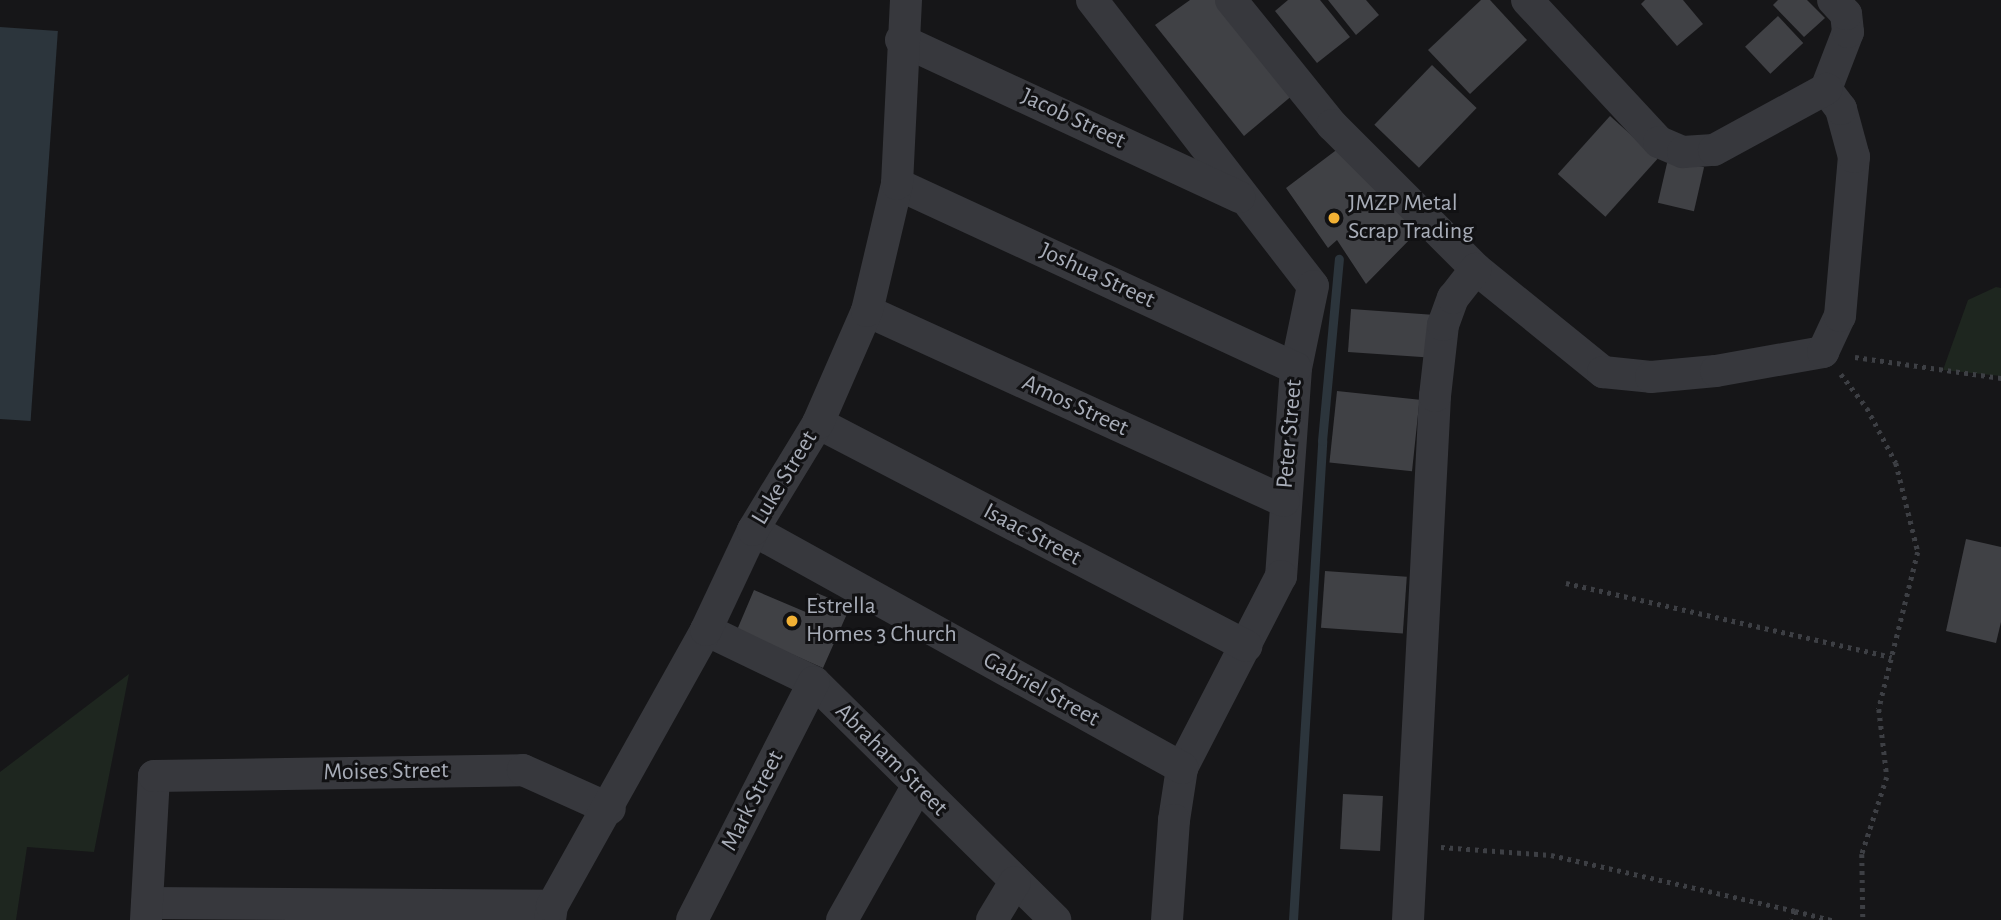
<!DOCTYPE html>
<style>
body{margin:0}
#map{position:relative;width:2001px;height:920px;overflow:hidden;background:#161618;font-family:"Alegreya Sans",sans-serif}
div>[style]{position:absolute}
.green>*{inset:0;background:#1e261f}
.water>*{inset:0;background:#2c353c;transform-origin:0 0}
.stream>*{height:9px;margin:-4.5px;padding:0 4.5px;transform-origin:4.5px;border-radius:4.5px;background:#2c353c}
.building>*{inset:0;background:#404145;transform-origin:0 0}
.path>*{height:4.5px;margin-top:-2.25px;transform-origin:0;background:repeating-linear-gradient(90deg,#3d3f44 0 3.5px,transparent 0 8.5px)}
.minor>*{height:32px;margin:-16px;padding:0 16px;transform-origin:16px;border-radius:16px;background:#37383d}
.dots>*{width:19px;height:19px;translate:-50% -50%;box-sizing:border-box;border:4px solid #111113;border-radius:50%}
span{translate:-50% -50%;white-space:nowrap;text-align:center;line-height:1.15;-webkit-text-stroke:6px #111113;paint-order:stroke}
.street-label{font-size:24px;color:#a8adb8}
.poi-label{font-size:24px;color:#a8adb8}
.left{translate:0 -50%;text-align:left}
</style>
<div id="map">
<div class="green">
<div style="clip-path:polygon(1996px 287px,2001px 288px,2001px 376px,1943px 370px,1968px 300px)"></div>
<div style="clip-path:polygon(129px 674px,94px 852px,27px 847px,16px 920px,0 920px,0 772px)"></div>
</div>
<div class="water">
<div style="left:0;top:27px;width:58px;height:391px;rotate:4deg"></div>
</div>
<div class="stream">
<div style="left:1293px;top:920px;width:480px;rotate:-86.5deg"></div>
<div style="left:1322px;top:441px;width:183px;rotate:-84.7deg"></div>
</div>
<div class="building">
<div style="clip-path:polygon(1190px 0,1222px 0,1294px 94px,1244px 136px,1155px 25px)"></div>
<div style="clip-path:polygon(1288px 0,1320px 0,1350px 37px,1317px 63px,1275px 11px)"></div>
<div style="clip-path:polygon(1328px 0,1366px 0,1379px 15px,1356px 35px)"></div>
<div style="clip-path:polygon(1481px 0,1490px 0,1527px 40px,1470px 94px,1428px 50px)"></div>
<div style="clip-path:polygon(1645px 0,1683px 0,1703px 24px,1677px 46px,1641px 4px)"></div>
<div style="clip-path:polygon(1778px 0,1807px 0,1825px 18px,1804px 37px,1773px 5px)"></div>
<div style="left:1778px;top:16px;width:37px;height:45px;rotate:47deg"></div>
<div style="left:1432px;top:65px;width:62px;height:83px;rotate:44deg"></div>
<div style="left:1610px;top:116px;width:64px;height:78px;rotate:42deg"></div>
<div style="clip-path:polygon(1339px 148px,1419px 230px,1366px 284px,1337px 240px,1328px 248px,1286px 188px)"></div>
<div style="left:1668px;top:159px;width:37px;height:45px;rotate:13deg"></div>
<div style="left:1351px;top:309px;width:81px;height:43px;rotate:4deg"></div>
<div style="left:1337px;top:391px;width:83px;height:72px;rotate:6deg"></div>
<div style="clip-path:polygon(1966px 539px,2001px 547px,2001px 622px,1996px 643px,1946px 631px)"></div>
<div style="left:1325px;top:571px;width:82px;height:57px;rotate:4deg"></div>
<div style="clip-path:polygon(754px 590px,808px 613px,817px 593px,850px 607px,823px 668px,737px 630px)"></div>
<div style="left:1343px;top:794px;width:40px;height:55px;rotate:3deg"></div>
</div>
<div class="path">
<div style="left:1855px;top:357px;width:148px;rotate:8.2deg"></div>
<div style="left:1841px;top:374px;width:43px;rotate:52.6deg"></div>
<div style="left:1867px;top:408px;width:62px;rotate:62.2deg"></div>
<div style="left:1896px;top:463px;width:92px;rotate:76.1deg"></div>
<div style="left:1918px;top:552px;width:162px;rotate:104deg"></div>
<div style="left:1879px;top:709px;width:68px;rotate:83.3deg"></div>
<div style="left:1887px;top:777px;width:81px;rotate:108deg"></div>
<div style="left:1862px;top:854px;width:66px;rotate:89.1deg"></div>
<div style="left:1566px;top:583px;width:334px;rotate:12.8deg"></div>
<div style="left:1441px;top:847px;width:110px;rotate:4.2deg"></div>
<div style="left:1551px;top:855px;width:250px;rotate:12.9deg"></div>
<div style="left:1795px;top:911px;width:9px;rotate:108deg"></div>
<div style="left:1795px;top:911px;width:38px;rotate:14deg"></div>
</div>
<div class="minor">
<div style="left:1092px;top:0;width:361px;rotate:52.3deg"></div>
<div style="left:1313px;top:286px;width:84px;rotate:101.7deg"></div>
<div style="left:1296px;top:368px;width:209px;rotate:94.1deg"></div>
<div style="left:1281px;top:576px;width:216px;rotate:117.3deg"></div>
<div style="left:1182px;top:768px;width:53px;rotate:98.7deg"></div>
<div style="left:1174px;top:820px;width:100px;rotate:94deg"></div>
<div style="left:1231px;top:0;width:161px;rotate:51.1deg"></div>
<div style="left:1332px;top:125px;width:204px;rotate:45deg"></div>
<div style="left:1476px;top:269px;width:164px;rotate:39deg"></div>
<div style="left:1603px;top:372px;width:48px;rotate:5.9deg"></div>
<div style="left:1651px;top:377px;width:65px;rotate:-5.3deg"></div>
<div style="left:1716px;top:371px;width:109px;rotate:-10.1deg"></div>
<div style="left:1823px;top:352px;width:40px;rotate:-65deg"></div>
<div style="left:1840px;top:316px;width:160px;rotate:-85deg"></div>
<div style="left:1854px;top:157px;width:50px;rotate:-105.2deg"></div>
<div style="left:1841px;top:109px;width:25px;rotate:-127deg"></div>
<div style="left:1826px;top:89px;width:61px;rotate:-68.9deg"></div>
<div style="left:1848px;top:32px;width:18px;rotate:-96deg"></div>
<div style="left:1846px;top:14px;width:19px;rotate:-133deg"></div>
<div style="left:1527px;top:0;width:194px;rotate:47.1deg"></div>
<div style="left:1659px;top:142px;width:26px;rotate:23deg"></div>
<div style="left:1683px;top:152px;width:31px;rotate:-4deg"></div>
<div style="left:1714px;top:150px;width:128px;rotate:-28.6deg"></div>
<div style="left:901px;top:40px;width:373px;rotate:24.9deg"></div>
<div style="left:897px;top:184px;width:439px;rotate:24.8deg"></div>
<div style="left:867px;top:311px;width:458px;rotate:24.5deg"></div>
<div style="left:818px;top:423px;width:483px;rotate:27.5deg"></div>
<div style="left:753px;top:530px;width:491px;rotate:29deg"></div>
<div style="left:706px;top:630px;width:120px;rotate:25.7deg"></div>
<div style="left:814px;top:682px;width:339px;rotate:44.6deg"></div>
<div style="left:147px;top:903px;width:405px;rotate:0.4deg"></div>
<div style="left:146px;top:920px;width:144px;rotate:-86.8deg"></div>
<div style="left:154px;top:776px;width:369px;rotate:-0.9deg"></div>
<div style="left:523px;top:770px;width:95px;rotate:24.1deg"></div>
<div style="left:550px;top:920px;width:14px;rotate:-82deg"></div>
<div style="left:552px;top:906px;width:316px;rotate:-60.8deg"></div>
<div style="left:706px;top:630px;width:110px;rotate:-64.8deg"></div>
<div style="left:753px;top:530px;width:125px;rotate:-58.7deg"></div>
<div style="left:818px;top:423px;width:122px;rotate:-66.4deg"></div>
<div style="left:867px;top:311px;width:130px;rotate:-76.7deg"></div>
<div style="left:897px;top:184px;width:184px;rotate:-87.2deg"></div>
<div style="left:692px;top:920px;width:267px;rotate:-62.9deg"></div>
<div style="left:842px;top:920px;width:153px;rotate:-60.6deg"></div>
<div style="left:992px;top:920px;width:44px;rotate:-58.8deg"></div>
<div style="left:1408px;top:920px;width:525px;rotate:-87.05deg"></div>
<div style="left:1435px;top:396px;width:71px;rotate:-83.6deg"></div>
<div style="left:1443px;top:325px;width:29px;rotate:-70deg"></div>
<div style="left:1453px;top:298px;width:37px;rotate:-52deg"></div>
</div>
<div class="dots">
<div style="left:1334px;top:218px;background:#f2b134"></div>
<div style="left:792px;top:621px;background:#f2b134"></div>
</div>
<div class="street-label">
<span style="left:1073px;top:119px;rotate:25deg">Jacob Street</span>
<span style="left:1097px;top:276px;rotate:25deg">Joshua Street</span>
<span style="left:1075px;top:406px;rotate:25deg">Amos Street</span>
<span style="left:1290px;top:434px;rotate:-85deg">Peter Street</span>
<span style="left:785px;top:478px;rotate:-59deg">Luke Street</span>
<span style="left:1032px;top:535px;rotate:28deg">Isaac Street</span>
<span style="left:1041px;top:690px;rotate:29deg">Gabriel Street</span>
<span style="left:891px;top:760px;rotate:45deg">Abraham Street</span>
<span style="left:386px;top:772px;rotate:-1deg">Moises Street</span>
<span style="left:753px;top:801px;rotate:-63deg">Mark Street</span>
</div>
<div class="poi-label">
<span class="left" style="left:1348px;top:218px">JMZP Metal<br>Scrap Trading</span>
<span class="left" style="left:806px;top:621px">Estrella<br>Homes 3 Church</span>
</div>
</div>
